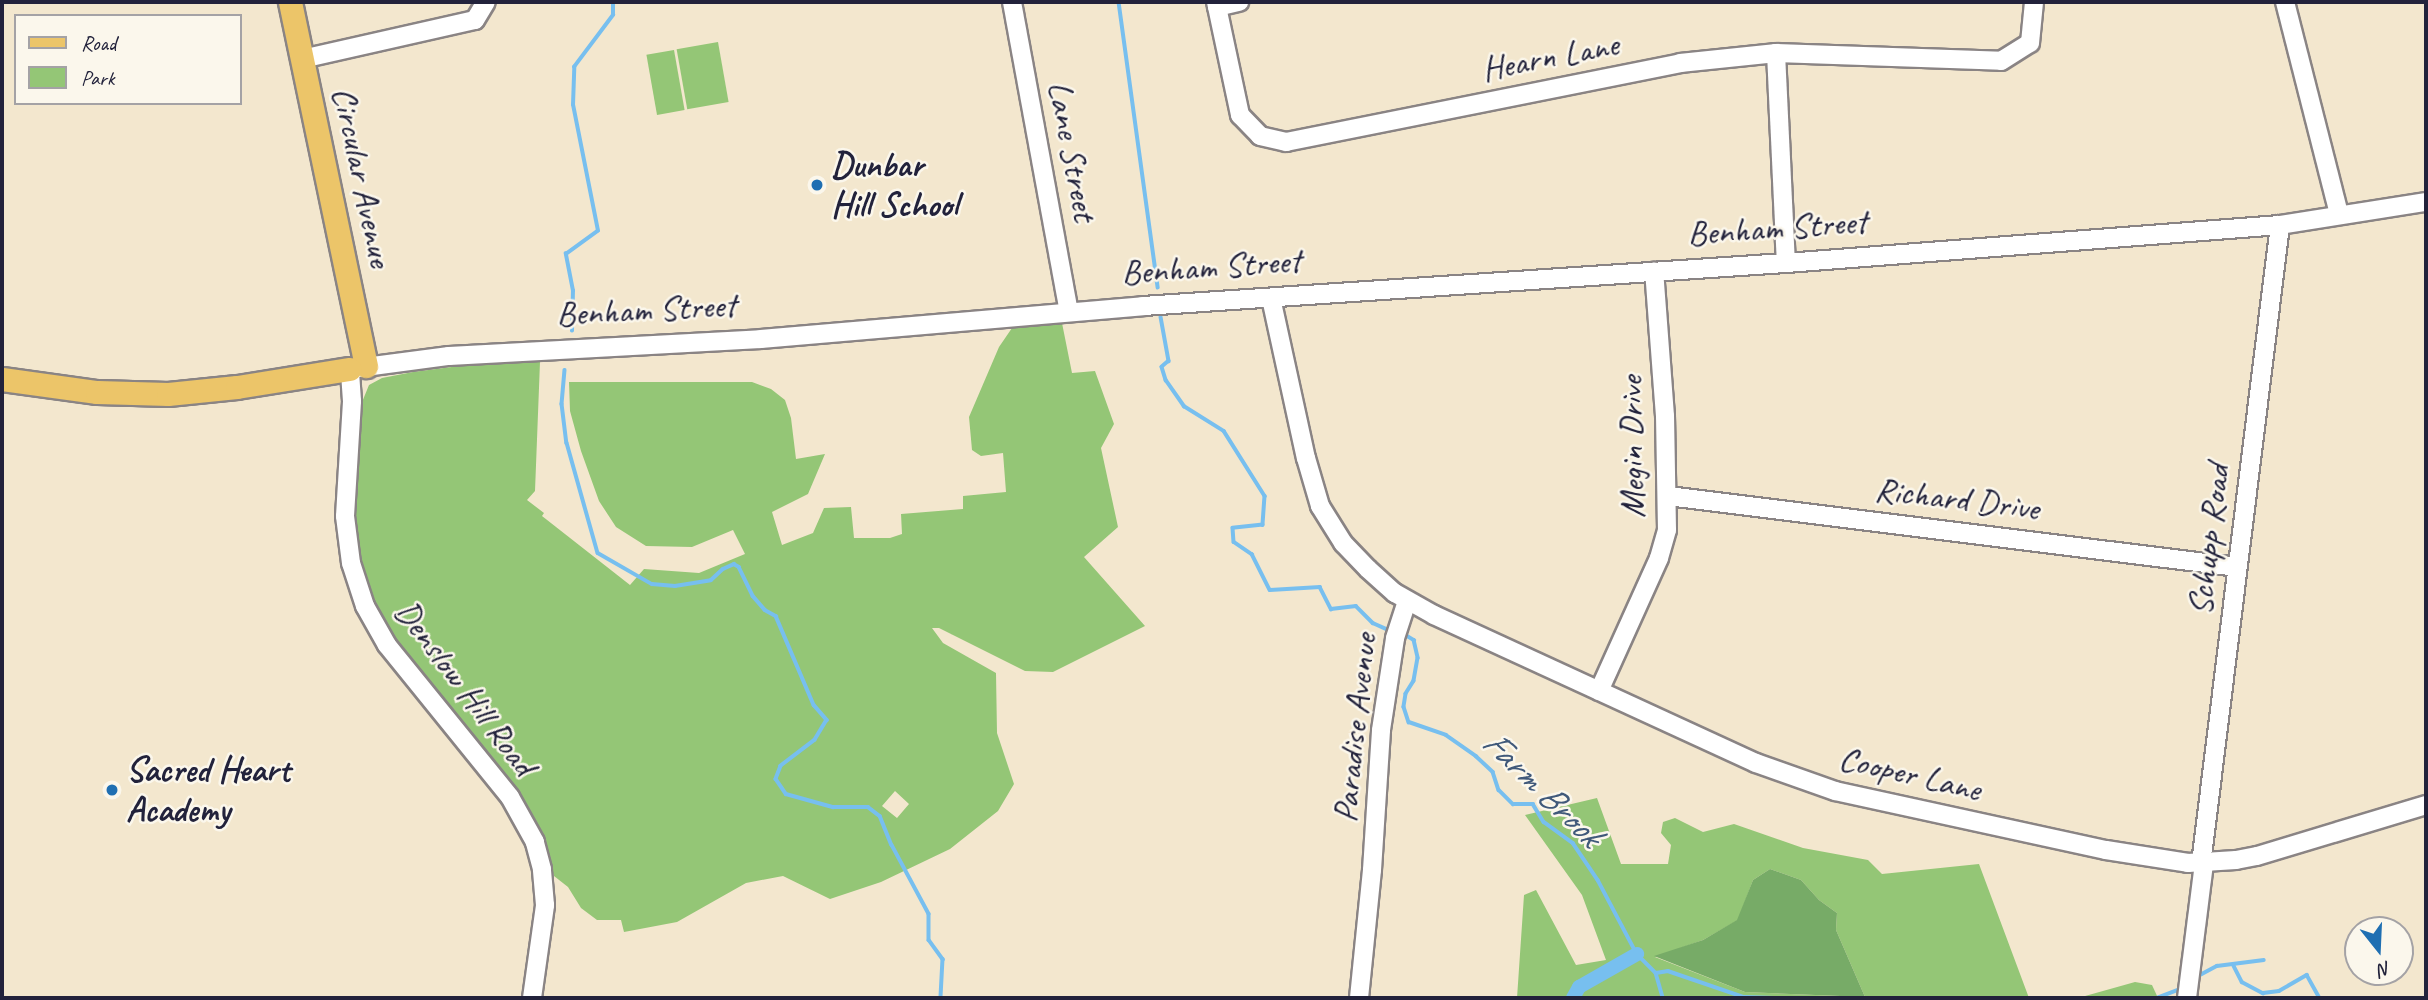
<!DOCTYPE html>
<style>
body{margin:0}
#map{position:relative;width:2428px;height:1000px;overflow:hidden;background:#f3e7ce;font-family:Caveat,sans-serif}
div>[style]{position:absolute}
.green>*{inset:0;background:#94c676;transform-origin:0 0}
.forest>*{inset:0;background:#77ab67}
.stream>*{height:3.5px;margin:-1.75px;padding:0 1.75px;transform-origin:1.75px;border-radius:1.75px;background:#77bfef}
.canal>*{height:14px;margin:-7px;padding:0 7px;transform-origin:7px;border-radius:7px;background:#77bfef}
.roads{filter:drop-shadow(2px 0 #8a8484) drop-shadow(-2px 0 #8a8484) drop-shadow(0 2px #8a8484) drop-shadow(0 -2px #8a8484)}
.minor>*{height:18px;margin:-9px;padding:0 9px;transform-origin:9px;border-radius:9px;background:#fff}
.major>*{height:23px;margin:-11.5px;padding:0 11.5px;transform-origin:11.5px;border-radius:11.5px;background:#ecc569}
.dots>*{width:19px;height:19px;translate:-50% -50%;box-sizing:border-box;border:4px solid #fbf7ec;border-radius:50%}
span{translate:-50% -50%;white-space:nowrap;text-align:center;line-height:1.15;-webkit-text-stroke:5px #fbf7ec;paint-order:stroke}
.street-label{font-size:35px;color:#22223b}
.poi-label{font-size:35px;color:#22223b;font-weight:700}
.left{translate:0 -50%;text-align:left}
.water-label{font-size:37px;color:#40597a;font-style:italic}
.frame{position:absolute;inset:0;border:4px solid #22223b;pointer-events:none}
.legend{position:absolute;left:14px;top:14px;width:228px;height:91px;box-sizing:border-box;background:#fbf7ec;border:2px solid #a4a2a5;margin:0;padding:9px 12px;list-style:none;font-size:21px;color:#22223b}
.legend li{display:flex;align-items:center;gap:14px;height:35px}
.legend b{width:35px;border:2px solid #a4a2a5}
.north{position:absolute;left:2344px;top:916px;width:70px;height:70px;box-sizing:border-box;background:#fbf7ec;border:2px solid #a4a2a5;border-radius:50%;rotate:162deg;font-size:19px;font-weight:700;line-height:28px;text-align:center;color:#22223b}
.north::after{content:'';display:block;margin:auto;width:24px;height:32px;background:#1f6fb2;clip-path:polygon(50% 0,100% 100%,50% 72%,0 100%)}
</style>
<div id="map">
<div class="green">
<div style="left:718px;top:42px;width:61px;height:42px;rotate:80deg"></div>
<div style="left:674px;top:50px;width:61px;height:28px;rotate:80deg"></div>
<div style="clip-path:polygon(evenodd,1062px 323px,1072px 373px,1095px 371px,1114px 424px,1101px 448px,1118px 527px,1084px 557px,1145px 626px,1053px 672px,1025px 671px,939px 628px,932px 628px,943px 643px,996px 673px,997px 733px,1014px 784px,998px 811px,950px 849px,881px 882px,830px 899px,783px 876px,746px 883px,677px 922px,624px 932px,621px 920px,597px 920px,581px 908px,568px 887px,554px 876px,542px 839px,519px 794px,456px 716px,411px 670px,385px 633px,359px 569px,352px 516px,360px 407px,369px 385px,382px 378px,413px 372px,490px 362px,540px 362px,535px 491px,527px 500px,544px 513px,542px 516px,630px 585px,644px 569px,699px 573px,745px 554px,733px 530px,692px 547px,646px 546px,616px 527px,599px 501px,581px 451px,570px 411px,569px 382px,752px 382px,771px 389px,785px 400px,791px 418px,796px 459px,825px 454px,808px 494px,772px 512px,782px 545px,813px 533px,824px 508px,851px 507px,854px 538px,890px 538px,902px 534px,901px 514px,963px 509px,963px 496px,1006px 492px,1003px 453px,981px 456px,972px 450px,969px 417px,999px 347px,1012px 328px,1062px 323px,895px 791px,909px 804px,897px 818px,882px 806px,895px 791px)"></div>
<div style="clip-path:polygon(evenodd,1597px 798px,1621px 864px,1668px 864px,1671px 845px,1661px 833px,1663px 822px,1675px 818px,1703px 832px,1734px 824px,1803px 848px,1868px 860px,1882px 874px,1979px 864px,2029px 998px,1517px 998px,1524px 895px,1536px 890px,1576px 965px,1606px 960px,1582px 895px,1525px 815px,1597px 798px,1770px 869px,1801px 880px,1819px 900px,1837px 913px,1836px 930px,1865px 997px,1745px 992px,1655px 957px,1703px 940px,1738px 920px,1753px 880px,1770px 869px)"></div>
<div style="clip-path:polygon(2135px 982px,2152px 985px,2158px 998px,2078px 998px)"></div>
</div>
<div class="forest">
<div style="clip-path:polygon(1770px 869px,1801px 880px,1819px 900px,1837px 913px,1836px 930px,1865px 997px,1745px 992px,1654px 956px,1703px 940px,1737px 920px,1753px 880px)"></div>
</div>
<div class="stream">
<div style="left:1119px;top:2px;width:288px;rotate:82.2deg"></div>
<div style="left:1161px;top:317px;width:45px;rotate:79.7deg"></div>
<div style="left:1169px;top:361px;width:9px;rotate:139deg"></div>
<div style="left:1162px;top:367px;width:14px;rotate:73deg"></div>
<div style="left:1166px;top:380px;width:32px;rotate:55deg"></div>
<div style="left:1184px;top:406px;width:47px;rotate:32deg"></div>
<div style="left:1224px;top:431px;width:77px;rotate:57.8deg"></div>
<div style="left:1265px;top:496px;width:29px;rotate:94deg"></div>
<div style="left:1263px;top:525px;width:30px;rotate:174deg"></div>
<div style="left:1233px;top:528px;width:14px;rotate:86deg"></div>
<div style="left:1234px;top:542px;width:22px;rotate:34deg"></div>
<div style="left:1252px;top:554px;width:40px;rotate:63.4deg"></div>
<div style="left:1270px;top:590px;width:50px;rotate:-3.4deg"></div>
<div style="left:1320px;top:587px;width:25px;rotate:63deg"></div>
<div style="left:1331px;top:609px;width:25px;rotate:-7deg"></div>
<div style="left:1356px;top:606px;width:24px;rotate:45deg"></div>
<div style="left:1373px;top:623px;width:17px;rotate:24deg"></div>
<div style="left:572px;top:331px;width:40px;rotate:-88.6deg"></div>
<div style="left:573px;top:291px;width:38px;rotate:-101deg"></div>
<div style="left:566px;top:254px;width:39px;rotate:-36deg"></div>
<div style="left:598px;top:231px;width:128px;rotate:-101.2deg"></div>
<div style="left:573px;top:105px;width:38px;rotate:-88deg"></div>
<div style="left:574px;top:67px;width:65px;rotate:-53.1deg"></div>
<div style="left:613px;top:15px;width:13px;rotate:-90deg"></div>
<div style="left:565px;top:370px;width:34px;rotate:95deg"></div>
<div style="left:562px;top:404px;width:39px;rotate:83deg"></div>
<div style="left:567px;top:443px;width:114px;rotate:74.3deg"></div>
<div style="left:598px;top:553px;width:62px;rotate:29.9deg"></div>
<div style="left:652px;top:584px;width:23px;rotate:5deg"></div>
<div style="left:675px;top:586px;width:36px;rotate:-9deg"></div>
<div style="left:711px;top:580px;width:16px;rotate:-43deg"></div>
<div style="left:723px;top:569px;width:12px;rotate:-24deg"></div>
<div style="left:734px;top:564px;width:6px;rotate:31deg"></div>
<div style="left:739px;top:567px;width:32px;rotate:64deg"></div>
<div style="left:753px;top:596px;width:18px;rotate:49deg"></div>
<div style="left:765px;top:610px;width:13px;rotate:29deg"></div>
<div style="left:776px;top:616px;width:97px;rotate:66.9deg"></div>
<div style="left:814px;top:705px;width:20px;rotate:49deg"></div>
<div style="left:827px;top:720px;width:23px;rotate:121deg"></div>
<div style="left:815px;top:740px;width:43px;rotate:142.6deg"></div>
<div style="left:781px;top:766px;width:14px;rotate:111deg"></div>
<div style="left:776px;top:779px;width:18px;rotate:56deg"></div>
<div style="left:786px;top:794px;width:49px;rotate:15.5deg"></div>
<div style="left:833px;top:807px;width:35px"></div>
<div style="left:868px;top:807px;width:15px;rotate:37deg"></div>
<div style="left:880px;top:816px;width:31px;rotate:68deg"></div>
<div style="left:892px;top:845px;width:78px;rotate:61.8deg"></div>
<div style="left:929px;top:914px;width:26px;rotate:90deg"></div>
<div style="left:929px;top:940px;width:24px;rotate:54deg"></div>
<div style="left:943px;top:959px;width:39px;rotate:93deg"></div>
<div style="left:1404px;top:634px;width:12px;rotate:31deg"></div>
<div style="left:1414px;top:640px;width:18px;rotate:77deg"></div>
<div style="left:1418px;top:658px;width:23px;rotate:100deg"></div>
<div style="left:1414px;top:681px;width:15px;rotate:122deg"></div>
<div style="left:1406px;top:694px;width:13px;rotate:99deg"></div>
<div style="left:1404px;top:707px;width:16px;rotate:72deg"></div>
<div style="left:1409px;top:722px;width:39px;rotate:19deg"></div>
<div style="left:1446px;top:735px;width:37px;rotate:35deg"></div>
<div style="left:1476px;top:756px;width:23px;rotate:43deg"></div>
<div style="left:1493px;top:772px;width:19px;rotate:72deg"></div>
<div style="left:1499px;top:790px;width:20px;rotate:45deg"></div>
<div style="left:1513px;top:804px;width:20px"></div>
<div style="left:1533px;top:804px;width:21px;rotate:59deg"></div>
<div style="left:1544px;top:822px;width:36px;rotate:36deg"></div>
<div style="left:1573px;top:843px;width:45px;rotate:56deg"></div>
<div style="left:1598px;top:880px;width:84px;rotate:62.2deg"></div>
<div style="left:1637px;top:954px;width:27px;rotate:45deg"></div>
<div style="left:1656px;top:973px;width:26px;rotate:74deg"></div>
<div style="left:2234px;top:966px;width:18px;rotate:63deg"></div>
<div style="left:2242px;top:982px;width:24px;rotate:28deg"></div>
<div style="left:2263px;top:993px;width:16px;rotate:-7deg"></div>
<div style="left:2279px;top:991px;width:32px;rotate:-30deg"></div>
<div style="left:2307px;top:975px;width:26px;rotate:61deg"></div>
<div style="left:1656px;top:973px;width:12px;rotate:-9deg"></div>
<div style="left:1668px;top:971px;width:80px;rotate:18.9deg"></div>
<div style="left:1744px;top:997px;width:30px;rotate:2deg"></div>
<div style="left:2200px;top:975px;width:19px;rotate:-28deg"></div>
<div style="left:2217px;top:966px;width:47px;rotate:-7.3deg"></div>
<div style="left:2157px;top:998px;width:22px;rotate:-21deg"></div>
</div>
<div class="canal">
<div style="left:1573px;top:998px;width:13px;rotate:-61deg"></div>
<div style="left:1579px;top:987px;width:67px;rotate:-29.6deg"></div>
</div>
<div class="roads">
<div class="minor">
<div style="left:1012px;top:2px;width:315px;rotate:79.6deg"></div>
<div style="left:1216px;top:2px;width:116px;rotate:78deg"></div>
<div style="left:1240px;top:115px;width:29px;rotate:46deg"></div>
<div style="left:1260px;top:136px;width:27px;rotate:13deg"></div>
<div style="left:1286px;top:142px;width:402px;rotate:-11.3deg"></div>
<div style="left:1680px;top:63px;width:97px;rotate:-5.9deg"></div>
<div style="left:1776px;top:53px;width:225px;rotate:2deg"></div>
<div style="left:2001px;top:61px;width:34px;rotate:-32deg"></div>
<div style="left:2030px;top:43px;width:41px;rotate:-84.4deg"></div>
<div style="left:2285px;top:2px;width:219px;rotate:75.7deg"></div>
<div style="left:1217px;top:7px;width:23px;rotate:-13deg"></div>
<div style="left:1776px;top:53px;width:210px;rotate:87.3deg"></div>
<div style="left:302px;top:59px;width:177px;rotate:-12.7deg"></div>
<div style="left:475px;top:20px;width:21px;rotate:-59deg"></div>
<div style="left:1271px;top:298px;width:164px;rotate:77.7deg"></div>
<div style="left:1306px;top:458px;width:50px;rotate:73.7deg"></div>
<div style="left:1320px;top:506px;width:44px;rotate:58.1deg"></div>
<div style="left:1343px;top:543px;width:36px;rotate:46deg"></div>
<div style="left:1368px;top:569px;width:36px;rotate:42deg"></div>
<div style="left:1395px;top:593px;width:45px;rotate:29.4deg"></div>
<div style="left:1434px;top:615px;width:354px;rotate:24.7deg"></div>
<div style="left:1756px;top:763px;width:84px;rotate:19.5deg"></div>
<div style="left:1835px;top:791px;width:277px;rotate:12.3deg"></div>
<div style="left:2106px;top:850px;width:83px;rotate:9deg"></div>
<div style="left:2188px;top:863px;width:48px;rotate:-3.6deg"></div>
<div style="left:2236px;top:860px;width:21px;rotate:-11deg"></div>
<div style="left:2257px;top:856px;width:177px;rotate:-16.8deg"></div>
<div style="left:1668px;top:496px;width:573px;rotate:7.11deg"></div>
<div style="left:1599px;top:691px;width:146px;rotate:-65.7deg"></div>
<div style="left:1659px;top:558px;width:29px;rotate:-74deg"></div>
<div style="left:1667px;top:530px;width:114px;rotate:-91deg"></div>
<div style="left:1665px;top:416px;width:145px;rotate:-94.3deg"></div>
<div style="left:2201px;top:864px;width:644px;rotate:-82.95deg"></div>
<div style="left:532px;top:998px;width:94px;rotate:-82deg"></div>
<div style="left:545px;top:905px;width:36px;rotate:-95deg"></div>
<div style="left:542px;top:869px;width:28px;rotate:-105deg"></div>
<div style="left:535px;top:842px;width:51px;rotate:-119.1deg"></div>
<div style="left:510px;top:797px;width:196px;rotate:-129deg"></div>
<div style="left:387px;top:645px;width:45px;rotate:-119.4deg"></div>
<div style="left:365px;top:606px;width:45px;rotate:-108deg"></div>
<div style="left:351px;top:563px;width:47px;rotate:-97.3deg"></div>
<div style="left:345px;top:516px;width:115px;rotate:-86.5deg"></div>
<div style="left:352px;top:401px;width:32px;rotate:-94deg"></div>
<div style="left:350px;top:369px;width:100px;rotate:-7.5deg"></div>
<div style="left:449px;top:356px;width:312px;rotate:-3.1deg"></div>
<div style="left:761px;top:339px;width:383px;rotate:-4.9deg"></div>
<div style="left:1143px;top:306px;width:644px;rotate:-3.83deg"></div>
<div style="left:1786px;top:263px;width:495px;rotate:-4.4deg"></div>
<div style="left:2280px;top:225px;width:148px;rotate:-9deg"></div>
<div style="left:1359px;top:998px;width:129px;rotate:-84.2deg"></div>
<div style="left:1372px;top:870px;width:140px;rotate:-86.3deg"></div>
<div style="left:1381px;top:730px;width:93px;rotate:-81.3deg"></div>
<div style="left:1395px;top:638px;width:39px;rotate:-72deg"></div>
<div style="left:2187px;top:998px;width:135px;rotate:-82.8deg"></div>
</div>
<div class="major">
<div style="left:290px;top:2px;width:372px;rotate:78.2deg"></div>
<div style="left:2px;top:379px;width:96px;rotate:7.8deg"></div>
<div style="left:97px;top:392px;width:71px;rotate:1.6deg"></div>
<div style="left:168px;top:394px;width:69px;rotate:-5.8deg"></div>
<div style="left:237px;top:387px;width:114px;rotate:-9.1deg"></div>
</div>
</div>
<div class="dots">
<div style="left:817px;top:185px;background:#1f6fb2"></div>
<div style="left:112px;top:790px;background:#1f6fb2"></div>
</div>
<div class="street-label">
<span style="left:1550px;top:57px;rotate:-11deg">Hearn Lane</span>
<span style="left:1072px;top:151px;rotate:79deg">Lane Street</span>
<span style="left:362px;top:177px;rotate:78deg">Circular Avenue</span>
<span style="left:1777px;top:228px;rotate:-4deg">Benham Street</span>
<span style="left:1211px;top:267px;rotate:-4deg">Benham Street</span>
<span style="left:646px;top:310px;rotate:-3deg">Benham Street</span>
<span style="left:1632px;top:447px;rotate:-91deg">Megin Drive</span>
<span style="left:1957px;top:499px;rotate:7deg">Richard Drive</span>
<span style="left:2209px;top:540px;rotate:-83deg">Schupp Road</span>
<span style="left:465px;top:688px;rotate:53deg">Denslow Hill Road</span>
<span style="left:1355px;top:728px;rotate:-84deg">Paradise Avenue</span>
<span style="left:1910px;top:774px;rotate:13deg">Cooper Lane</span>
</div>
<div class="poi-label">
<span class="left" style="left:831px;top:185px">Dunbar<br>Hill School</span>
<span class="left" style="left:126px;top:790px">Sacred Heart<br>Academy</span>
</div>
<div class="water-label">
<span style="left:1542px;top:788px;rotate:44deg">Farm Brook</span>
</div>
<div class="frame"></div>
<ul class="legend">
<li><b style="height:9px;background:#ecc569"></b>Road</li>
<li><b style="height:19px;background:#94c676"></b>Park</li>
</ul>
<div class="north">N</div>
</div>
